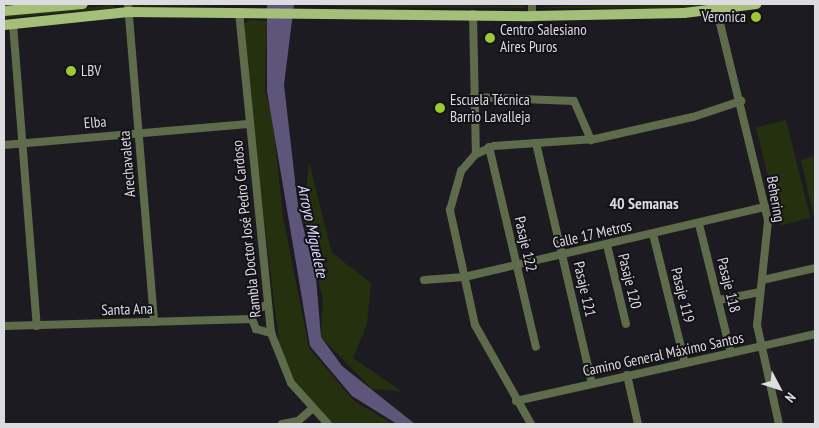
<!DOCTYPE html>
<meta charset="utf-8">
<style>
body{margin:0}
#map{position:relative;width:819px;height:428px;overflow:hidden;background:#1c1b21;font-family:"PT Sans Narrow",sans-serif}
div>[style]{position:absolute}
.green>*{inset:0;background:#25310e;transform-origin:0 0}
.water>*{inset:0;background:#5e567a}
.minor>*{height:8px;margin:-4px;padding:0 4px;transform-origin:4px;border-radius:4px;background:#5f6c4b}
.major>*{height:10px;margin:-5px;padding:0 5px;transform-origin:5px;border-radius:5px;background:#a4bf77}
.dots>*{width:14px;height:14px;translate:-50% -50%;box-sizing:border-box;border:2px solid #131218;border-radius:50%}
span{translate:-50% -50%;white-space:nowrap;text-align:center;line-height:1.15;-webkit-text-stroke:4px #131218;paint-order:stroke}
.poi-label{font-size:15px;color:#dcdbe0}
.right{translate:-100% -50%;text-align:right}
.left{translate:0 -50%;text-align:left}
.street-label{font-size:15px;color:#dcdbe0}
.neighbourhood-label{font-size:16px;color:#dcdbe0;font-weight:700}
.water-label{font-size:16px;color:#dfd7fd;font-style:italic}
.frame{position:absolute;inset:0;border:5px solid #dcdbe0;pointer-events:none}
.north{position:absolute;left:754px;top:363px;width:50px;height:50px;-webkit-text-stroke:4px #131218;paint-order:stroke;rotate:130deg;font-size:14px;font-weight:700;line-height:20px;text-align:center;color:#dcdbe0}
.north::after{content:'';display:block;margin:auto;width:18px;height:22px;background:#dcdbe0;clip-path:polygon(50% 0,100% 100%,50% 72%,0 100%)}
</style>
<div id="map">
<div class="green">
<div style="clip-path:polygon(133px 4px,271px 4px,131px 7px)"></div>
<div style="clip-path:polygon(298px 4px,524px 6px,525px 8px,355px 7px)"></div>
<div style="clip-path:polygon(731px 4px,682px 9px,539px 8px,563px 6px)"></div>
<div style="clip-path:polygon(114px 5px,114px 8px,4px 18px,4px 16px)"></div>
<div style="clip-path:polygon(250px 20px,267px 21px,265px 91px,272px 114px,283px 216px,309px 348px,354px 401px,393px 424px,333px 424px,296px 383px,280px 349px,252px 121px,244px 23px)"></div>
<div style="left:786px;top:120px;width:101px;height:31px;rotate:76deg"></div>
<div style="clip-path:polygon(815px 156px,815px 217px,814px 218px,801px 160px)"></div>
<div style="clip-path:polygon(309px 162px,332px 253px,371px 283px,367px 324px,353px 358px,401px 391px,372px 389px,321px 337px,323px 299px,303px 222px)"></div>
</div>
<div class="water">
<div style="clip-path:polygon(267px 4px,294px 4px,284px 85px,298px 206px,316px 278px,321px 337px,342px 366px,415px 424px,397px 424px,352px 396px,310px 346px,267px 91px)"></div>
</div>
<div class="minor">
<div style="left:128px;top:4px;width:319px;rotate:85.3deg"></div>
<div style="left:717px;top:11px;width:216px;rotate:76.3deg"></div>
<div style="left:768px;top:221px;width:105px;rotate:96deg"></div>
<div style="left:757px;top:325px;width:101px;rotate:77.5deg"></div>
<div style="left:239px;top:12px;width:323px;rotate:84.3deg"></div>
<div style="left:271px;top:333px;width:54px;rotate:68.2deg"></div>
<div style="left:291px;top:383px;width:55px;rotate:47.9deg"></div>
<div style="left:473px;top:14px;width:140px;rotate:88.8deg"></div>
<div style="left:532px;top:16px;width:12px;rotate:-90deg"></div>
<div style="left:13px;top:24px;width:303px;rotate:85.5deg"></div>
<div style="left:473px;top:97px;width:101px;rotate:2.3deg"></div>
<div style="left:574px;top:101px;width:43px;rotate:66.4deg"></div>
<div style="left:536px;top:143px;width:246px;rotate:76.9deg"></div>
<div style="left:4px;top:145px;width:245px;rotate:-4.9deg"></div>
<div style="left:489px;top:147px;width:205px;rotate:76.8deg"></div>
<div style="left:699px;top:224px;width:133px;rotate:76.1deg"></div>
<div style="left:653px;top:234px;width:133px;rotate:76.1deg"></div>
<div style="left:607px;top:245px;width:81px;rotate:76.5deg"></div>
<div style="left:424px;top:280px;width:40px;rotate:-4.3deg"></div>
<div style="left:464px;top:277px;width:309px;rotate:-13.1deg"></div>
<div style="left:762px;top:280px;width:54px;rotate:-12.8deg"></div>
<div style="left:719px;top:300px;width:42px;rotate:-11deg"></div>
<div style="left:268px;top:304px;width:13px;rotate:153deg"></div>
<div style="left:256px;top:310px;width:10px;rotate:114deg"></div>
<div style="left:252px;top:319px;width:11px;rotate:68deg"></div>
<div style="left:256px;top:329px;width:16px;rotate:15deg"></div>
<div style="left:4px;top:326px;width:248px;rotate:-1.6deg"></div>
<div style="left:627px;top:375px;width:50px;rotate:77.3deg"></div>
<div style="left:516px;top:401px;width:306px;rotate:-12.6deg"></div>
<div style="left:282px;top:424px;width:16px;rotate:-11deg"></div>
<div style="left:298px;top:421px;width:20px;rotate:-41deg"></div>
<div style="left:531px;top:424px;width:114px;rotate:-119.5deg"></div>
<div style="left:475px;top:325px;width:118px;rotate:-102.3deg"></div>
<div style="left:450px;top:210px;width:41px;rotate:-74.2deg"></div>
<div style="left:461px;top:171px;width:23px;rotate:-49deg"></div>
<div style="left:476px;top:154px;width:20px;rotate:-24deg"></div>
<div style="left:494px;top:146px;width:101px;rotate:-4deg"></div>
<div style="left:595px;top:139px;width:100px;rotate:-12.7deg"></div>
<div style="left:693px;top:117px;width:51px;rotate:-18.4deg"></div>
</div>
<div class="major">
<div style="left:4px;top:11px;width:79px;rotate:-5.1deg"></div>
<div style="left:4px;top:25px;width:125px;rotate:-6deg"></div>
<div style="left:128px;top:12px;width:404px;rotate:0.6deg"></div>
<div style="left:532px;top:16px;width:152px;rotate:-1.1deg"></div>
<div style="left:684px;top:13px;width:73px;rotate:-7.1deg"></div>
</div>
<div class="dots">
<div style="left:756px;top:17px;background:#9cca32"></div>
<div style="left:490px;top:38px;background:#9cca32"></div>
<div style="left:71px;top:71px;background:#9cca32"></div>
<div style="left:440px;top:108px;background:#9cca32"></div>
</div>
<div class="poi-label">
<span class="right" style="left:746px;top:17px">Veronica</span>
<span class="left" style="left:500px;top:38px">Centro Salesiano<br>Aires Puros</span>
<span class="left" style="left:81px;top:71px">LBV</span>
<span class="left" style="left:450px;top:108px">Escuela Técnica<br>Barrio Lavalleja</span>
</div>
<div class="street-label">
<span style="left:95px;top:122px;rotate:-5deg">Elba</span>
<span style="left:127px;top:164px;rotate:-95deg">Arechavaleta</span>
<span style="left:776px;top:199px;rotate:80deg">Behering</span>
<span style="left:246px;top:229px;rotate:-96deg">Rambla Doctor José Pedro Cardoso</span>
<span style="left:592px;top:234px;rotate:-13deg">Calle 17 Metros</span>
<span style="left:526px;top:244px;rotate:77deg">Pasaje 122</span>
<span style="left:630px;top:281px;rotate:76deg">Pasaje 120</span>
<span style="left:729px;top:285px;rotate:76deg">Pasaje 118</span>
<span style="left:585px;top:289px;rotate:77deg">Pasaje 121</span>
<span style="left:683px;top:295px;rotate:76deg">Pasaje 119</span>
<span style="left:127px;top:309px;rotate:-2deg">Santa Ana</span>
<span style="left:663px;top:354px;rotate:-12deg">Camino General Máximo Santos</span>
</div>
<div class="neighbourhood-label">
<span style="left:644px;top:203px">40 Semanas</span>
</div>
<div class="water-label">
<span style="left:313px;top:231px;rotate:78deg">Arroyo Miguelete</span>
</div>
<div class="frame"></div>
<div class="north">N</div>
</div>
